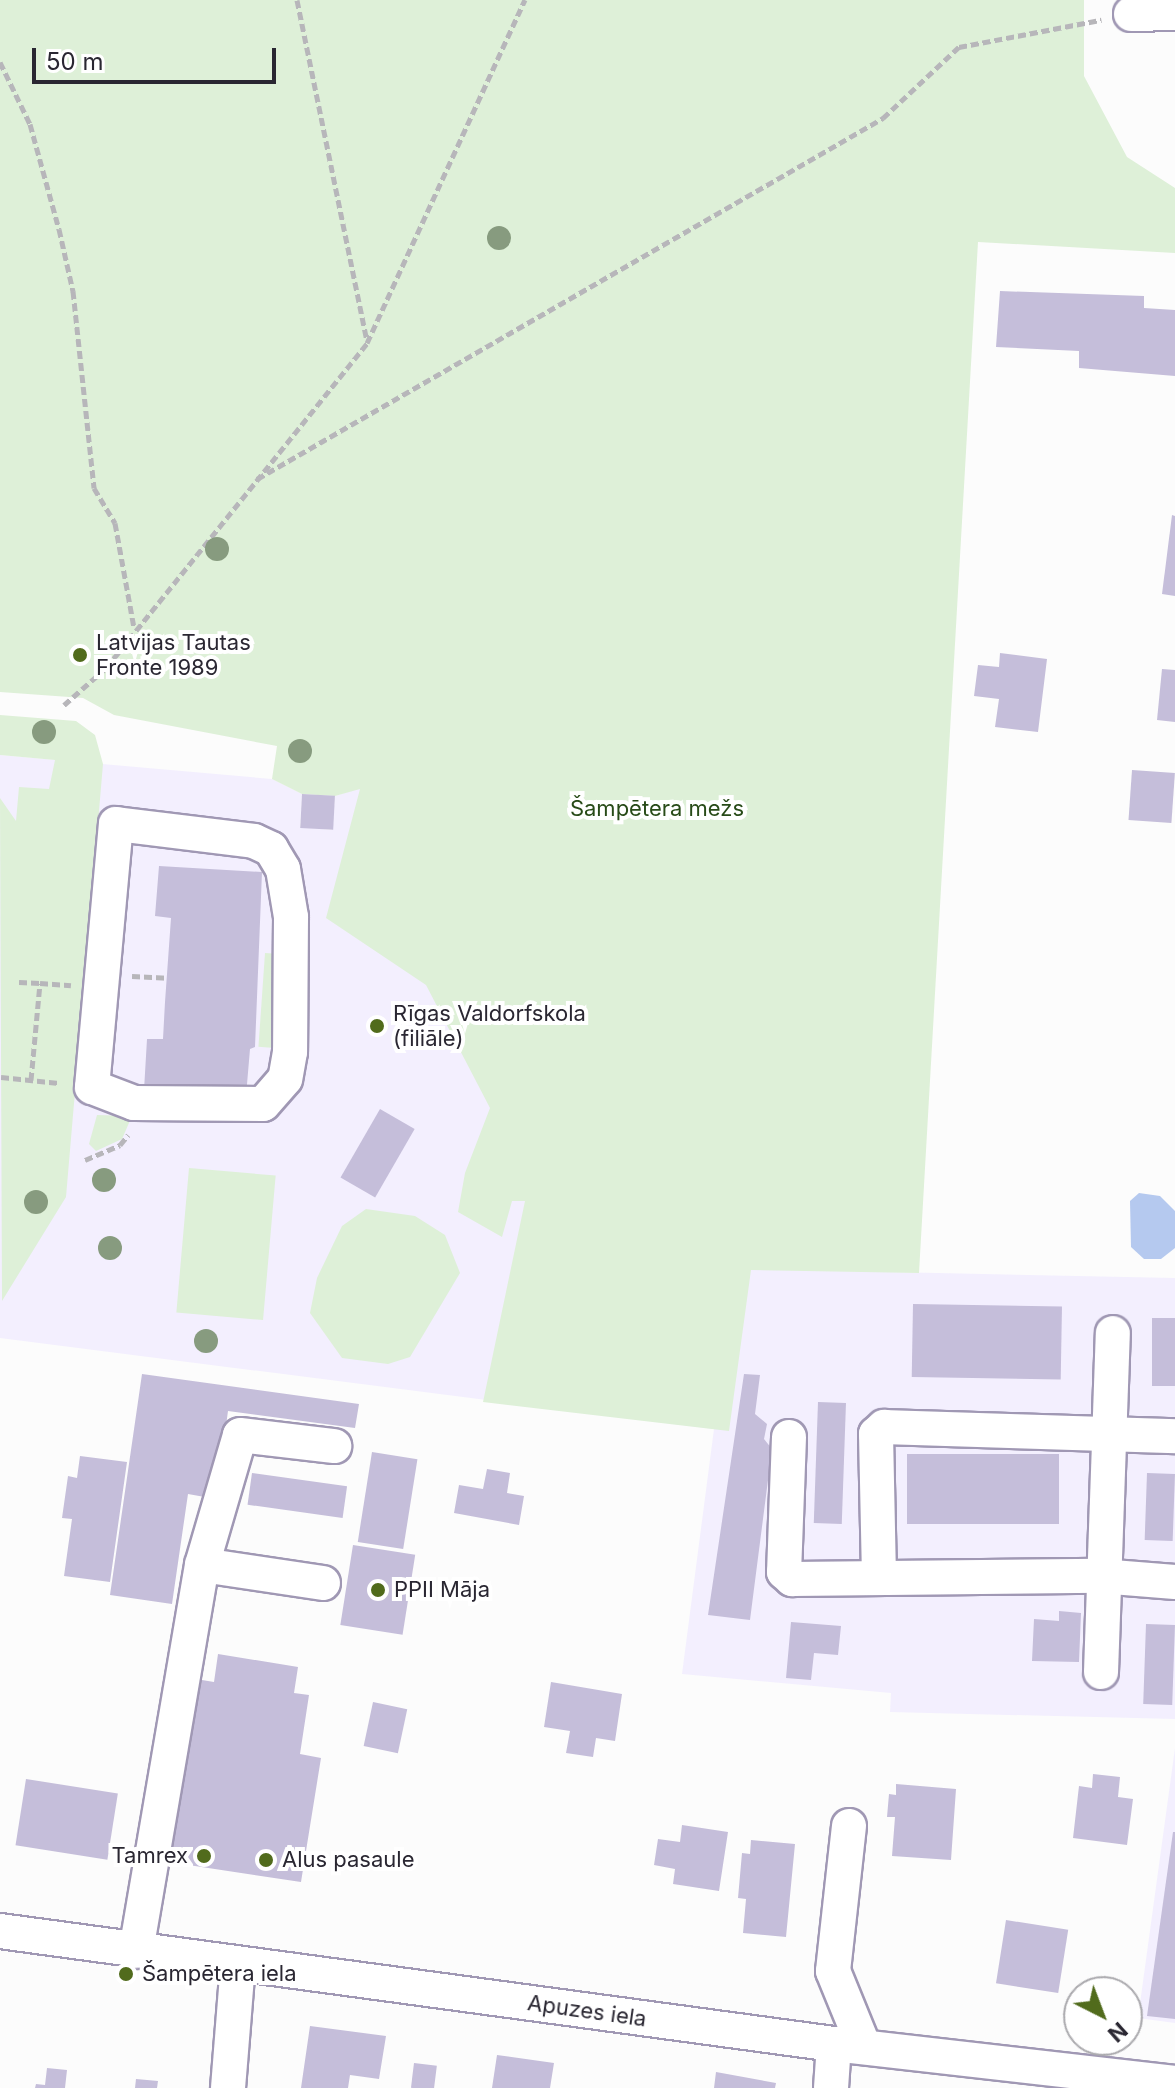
<!DOCTYPE html>
<meta charset="utf-8">
<style>
body{margin:0}
#map{position:relative;width:1175px;height:2088px;overflow:hidden;background:#fcfcfc;font-family:Inter,sans-serif}
div>[style]{position:absolute}
.built>*{inset:0;background:#f3effe}
.green>*{inset:0;background:#def0d8;transform-origin:0 0}
.water>*{inset:0;background:#b5c9ef}
.building>*{inset:0;background:#c5beda;transform-origin:0 0}
.path>*{height:5px;margin-top:-2.5px;transform-origin:0;background:repeating-linear-gradient(90deg,#b7b6ba 0 8px,transparent 0 12px)}
.roads{filter:drop-shadow(2px 0 #a098b4) drop-shadow(-2px 0 #a098b4) drop-shadow(0 2px #a098b4) drop-shadow(0 -2px #a098b4)}
.minor>*{height:34px;margin:-17px;padding:0 17px;transform-origin:17px;border-radius:17px;background:#fff}
.trees>*{width:24px;height:24px;margin:-12px;border-radius:50%;background:#879b7f}
.dots>*{width:22px;height:22px;translate:-50% -50%;box-sizing:border-box;border:4px solid #fff;border-radius:50%}
span{translate:-50% -50%;white-space:nowrap;text-align:center;line-height:1.15;-webkit-text-stroke:8px #fff;paint-order:stroke}
.poi-label{font-size:22px;color:#2a2732}
.left{translate:0 -50%;text-align:left}
.right{translate:-100% -50%;text-align:right}
.park-label{font-size:22px;color:#284b18}
.street-label{font-size:22px;color:#2a2732}
.north{position:absolute;left:1063px;top:1976px;width:80px;height:80px;box-sizing:border-box;background:#fff;border:2px solid #aaa9ad;border-radius:50%;rotate:138deg;font-size:22px;font-weight:700;line-height:32px;text-align:center;color:#2a2732}
.north::after{content:'';display:block;margin:auto;width:28px;height:36px;background:#516b1c;clip-path:polygon(50% 0,100% 100%,50% 72%,0 100%)}
.scale{position:absolute;left:32px;top:48px;width:244px;height:36px;box-sizing:border-box;border:4px solid #2a2732;border-top:0;padding-left:10px;font-size:24px;line-height:28px;white-space:nowrap;color:#2a2732;-webkit-text-stroke:6px #fff;paint-order:stroke}
</style>
<div id="map">
<div class="built">
<div style="clip-path:polygon(0 755px,272px 779px,302px 794px,300px 827px,332px 830px,335px 796px,360px 788px,751px 1269px,1175px 1278px,1175px 1719px,890px 1712px,891px 1693px,682px 1674px,714px 1429px,0 1338px)"></div>
<div style="clip-path:polygon(1175px 1748px,1175px 2023px,1138px 2018px)"></div>
</div>
<div class="green">
<div style="clip-path:polygon(0 0,1084px 0,1084px 76px,1127px 157px,1175px 188px,1175px 253px,978px 242px,919px 1273px,751px 1270px,729px 1431px,483px 1402px,525px 1201px,512px 1201px,502px 1237px,458px 1212px,465px 1173px,490px 1108px,426px 985px,326px 918px,360px 789px,335px 796px,302px 794px,272px 779px,277px 746px,114px 715px,83px 698px,0 692px)"></div>
<div style="clip-path:polygon(0 715px,76px 721px,95px 735px,103px 764px,66px 1197px,2px 1301px,0 798px,16px 821px,19px 787px,49px 789px,55px 760px,0 755px)"></div>
<div style="left:265px;top:953px;width:16px;height:94px;rotate:4deg"></div>
<div style="clip-path:polygon(97px 1115px,132px 1116px,122px 1139px,96px 1151px,89px 1144px)"></div>
<div style="left:189px;top:1168px;width:87px;height:145px;rotate:5deg"></div>
<div style="clip-path:polygon(366px 1209px,415px 1216px,445px 1235px,460px 1273px,410px 1357px,388px 1364px,342px 1358px,310px 1313px,317px 1278px,342px 1226px)"></div>
</div>
<div class="water">
<div style="clip-path:polygon(1139px 1193px,1160px 1196px,1175px 1211px,1175px 1248px,1161px 1259px,1144px 1259px,1131px 1247px,1130px 1201px)"></div>
</div>
<div class="building">
<div style="clip-path:polygon(1000px 291px,1144px 296px,1144px 308px,1175px 310px,1175px 376px,1079px 368px,1079px 351px,996px 347px)"></div>
<div style="clip-path:polygon(1172px 515px,1175px 516px,1175px 596px,1162px 594px)"></div>
<div style="clip-path:polygon(1000px 653px,1047px 659px,1038px 732px,995px 727px,999px 699px,974px 696px,978px 665px,999px 667px)"></div>
<div style="clip-path:polygon(1162px 669px,1175px 670px,1175px 722px,1157px 720px)"></div>
<div style="left:1132px;top:770px;width:43px;height:50px;rotate:4deg"></div>
<div style="left:302px;top:794px;width:33px;height:34px;rotate:3deg"></div>
<div style="clip-path:polygon(159px 866px,262px 872px,255px 1047px,250px 1049px,246px 1096px,144px 1090px,147px 1039px,163px 1039px,165px 1002px,171px 918px,155px 916px)"></div>
<div style="left:380px;top:1109px;width:40px;height:79px;rotate:30deg"></div>
<div style="left:913px;top:1304px;width:149px;height:73px;rotate:1deg"></div>
<div style="left:1152px;top:1318px;width:23px;height:68px"></div>
<div style="clip-path:polygon(142px 1374px,359px 1404px,355px 1428px,228px 1411px,216px 1499px,188px 1494px,172px 1604px,110px 1595px)"></div>
<div style="clip-path:polygon(744px 1374px,760px 1375px,755px 1414px,767px 1424px,764px 1439px,772px 1449px,750px 1620px,708px 1615px)"></div>
<div style="left:818px;top:1402px;width:28px;height:121px;rotate:2deg"></div>
<div style="left:372px;top:1452px;width:46px;height:91px;rotate:9deg"></div>
<div style="left:907px;top:1454px;width:152px;height:70px"></div>
<div style="clip-path:polygon(80px 1456px,127px 1462px,110px 1582px,64px 1576px,72px 1519px,62px 1518px,68px 1476px,77px 1478px)"></div>
<div style="clip-path:polygon(487px 1469px,510px 1473px,507px 1493px,524px 1496px,519px 1525px,454px 1513px,459px 1485px,483px 1489px)"></div>
<div style="left:252px;top:1473px;width:96px;height:32px;rotate:8deg"></div>
<div style="left:1147px;top:1473px;width:28px;height:67px;rotate:2deg"></div>
<div style="left:353px;top:1545px;width:63px;height:81px;rotate:9deg"></div>
<div style="clip-path:polygon(1059px 1611px,1081px 1613px,1079px 1662px,1032px 1661px,1034px 1619px,1059px 1621px)"></div>
<div style="clip-path:polygon(791px 1622px,841px 1626px,838px 1655px,814px 1653px,811px 1680px,786px 1678px)"></div>
<div style="left:1146px;top:1624px;width:29px;height:80px;rotate:2deg"></div>
<div style="clip-path:polygon(218px 1654px,298px 1667px,294px 1693px,309px 1695px,300px 1754px,321px 1758px,301px 1882px,162px 1861px,190px 1678px,214px 1682px)"></div>
<div style="clip-path:polygon(551px 1682px,622px 1694px,615px 1741px,596px 1738px,593px 1757px,566px 1753px,570px 1731px,544px 1727px)"></div>
<div style="left:373px;top:1702px;width:35px;height:45px;rotate:12deg"></div>
<div style="clip-path:polygon(1093px 1774px,1120px 1777px,1118px 1797px,1133px 1799px,1127px 1845px,1073px 1838px,1079px 1786px,1092px 1788px)"></div>
<div style="left:26px;top:1779px;width:93px;height:67px;rotate:9deg"></div>
<div style="clip-path:polygon(896px 1784px,956px 1789px,951px 1860px,892px 1856px,895px 1817px,887px 1817px,889px 1794px,896px 1795px)"></div>
<div style="clip-path:polygon(682px 1825px,728px 1832px,719px 1891px,673px 1884px,675px 1869px,654px 1865px,658px 1839px,680px 1842px)"></div>
<div style="clip-path:polygon(1173px 1832px,1175px 1832px,1175px 2019px,1147px 2016px)"></div>
<div style="clip-path:polygon(751px 1840px,795px 1844px,786px 1937px,743px 1933px,746px 1899px,738px 1898px,742px 1853px,750px 1854px)"></div>
<div style="left:1006px;top:1920px;width:63px;height:64px;rotate:9deg"></div>
<div style="clip-path:polygon(310px 2026px,386px 2036px,379px 2079px,350px 2075px,348px 2088px,301px 2088px)"></div>
<div style="clip-path:polygon(497px 2055px,554px 2063px,550px 2088px,492px 2088px)"></div>
<div style="left:414px;top:2063px;width:23px;height:25px;rotate:7deg"></div>
<div style="clip-path:polygon(47px 2068px,67px 2070px,65px 2088px,35px 2088px,36px 2084px,45px 2085px)"></div>
<div style="clip-path:polygon(716px 2072px,776px 2083px,775px 2088px,714px 2088px)"></div>
<div style="clip-path:polygon(136px 2079px,158px 2081px,157px 2088px,135px 2088px)"></div>
</div>
<div class="path">
<div style="left:297px;top:0;width:347px;rotate:78.4deg"></div>
<div style="left:0;top:62px;width:69px;rotate:64.2deg"></div>
<div style="left:30px;top:124px;width:109px;rotate:74.6deg"></div>
<div style="left:59px;top:229px;width:64px;rotate:77.3deg"></div>
<div style="left:73px;top:291px;width:198px;rotate:83.9deg"></div>
<div style="left:94px;top:488px;width:41px;rotate:59deg"></div>
<div style="left:115px;top:523px;width:107px;rotate:79.7deg"></div>
<div style="left:257px;top:479px;width:723px;rotate:-29.97deg"></div>
<div style="left:883px;top:118px;width:104px;rotate:-43.1deg"></div>
<div style="left:959px;top:47px;width:145px;rotate:-10.8deg"></div>
<div style="left:64px;top:705px;width:56px;rotate:-41.4deg"></div>
<div style="left:106px;top:668px;width:417px;rotate:-51.2deg"></div>
<div style="left:367px;top:343px;width:378px;rotate:-65.3deg"></div>
<div style="left:132px;top:976px;width:35px;rotate:3deg"></div>
<div style="left:19px;top:982px;width:21px;rotate:3deg"></div>
<div style="left:1px;top:1077px;width:58px;rotate:5.9deg"></div>
<div style="left:31px;top:1080px;width:97px;rotate:-84.7deg"></div>
<div style="left:40px;top:983px;width:31px;rotate:4deg"></div>
<div style="left:85px;top:1160px;width:38px;rotate:-23deg"></div>
<div style="left:120px;top:1145px;width:13px;rotate:-51deg"></div>
</div>
<div class="roads">
<div class="minor">
<div style="left:1131px;top:14px;width:44px;rotate:-1.3deg"></div>
<div style="left:116px;top:824px;width:139px;rotate:7deg"></div>
<div style="left:254px;top:841px;width:19px;rotate:25deg"></div>
<div style="left:271px;top:849px;width:23px;rotate:59deg"></div>
<div style="left:283px;top:869px;width:49px;rotate:80.5deg"></div>
<div style="left:291px;top:917px;width:135px;rotate:90.4deg"></div>
<div style="left:290px;top:1052px;width:27px;rotate:100deg"></div>
<div style="left:285px;top:1079px;width:33px;rotate:131deg"></div>
<div style="left:263px;top:1104px;width:129px;rotate:-179.6deg"></div>
<div style="left:134px;top:1103px;width:45px;rotate:-159.1deg"></div>
<div style="left:92px;top:1087px;width:264px;rotate:-84.8deg"></div>
<div style="left:789px;top:1437px;width:135px;rotate:92.1deg"></div>
<div style="left:784px;top:1572px;width:11px;rotate:41deg"></div>
<div style="left:792px;top:1579px;width:308px;rotate:-0.6deg"></div>
<div style="left:1100px;top:1576px;width:75px;rotate:4.6deg"></div>
<div style="left:879px;top:1577px;width:143px;rotate:-91.2deg"></div>
<div style="left:876px;top:1434px;width:11px;rotate:-41deg"></div>
<div style="left:884px;top:1427px;width:291px;rotate:1.8deg"></div>
<div style="left:323px;top:1583px;width:122px;rotate:-171.5deg"></div>
<div style="left:202px;top:1565px;width:135px;rotate:-73.7deg"></div>
<div style="left:240px;top:1435px;width:95px;rotate:6.7deg"></div>
<div style="left:1101px;top:1672px;width:339px;rotate:-88deg"></div>
<div style="left:849px;top:1826px;width:146px;rotate:96.3deg"></div>
<div style="left:833px;top:1971px;width:82px;rotate:67.8deg"></div>
<div style="left:0;top:1931px;width:842px;rotate:7.72deg"></div>
<div style="left:834px;top:2044px;width:343px;rotate:6.5deg"></div>
<div style="left:136px;top:1951px;width:392px;rotate:-80.3deg"></div>
<div style="left:228px;top:2088px;width:123px;rotate:-85.4deg"></div>
<div style="left:831px;top:2088px;width:44px;rotate:-86.1deg"></div>
</div>
</div>
<div class="trees">
<div style="left:499px;top:238px"></div>
<div style="left:217px;top:549px"></div>
<div style="left:44px;top:732px"></div>
<div style="left:300px;top:751px"></div>
<div style="left:104px;top:1180px"></div>
<div style="left:36px;top:1202px"></div>
<div style="left:110px;top:1248px"></div>
<div style="left:206px;top:1341px"></div>
</div>
<div class="dots">
<div style="left:80px;top:655px;background:#516b1c"></div>
<div style="left:377px;top:1026px;background:#516b1c"></div>
<div style="left:378px;top:1590px;background:#516b1c"></div>
<div style="left:204px;top:1856px;background:#516b1c"></div>
<div style="left:266px;top:1860px;background:#516b1c"></div>
<div style="left:126px;top:1974px;background:#516b1c"></div>
</div>
<div class="poi-label">
<span class="left" style="left:96px;top:655px">Latvijas Tautas<br>Fronte 1989</span>
<span class="left" style="left:393px;top:1026px">Rīgas Valdorfskola<br>(filiāle)</span>
<span class="left" style="left:394px;top:1590px">PPII Māja</span>
<span class="right" style="left:188px;top:1856px">Tamrex</span>
<span class="left" style="left:282px;top:1860px">Alus pasaule</span>
<span class="left" style="left:142px;top:1974px">Šampētera iela</span>
</div>
<div class="park-label">
<span style="left:657px;top:809px">Šampētera mežs</span>
</div>
<div class="street-label">
<span style="left:587px;top:2011px;rotate:8deg">Apuzes iela</span>
</div>
<div class="north">N</div>
<div class="scale">50 m</div>
</div>
